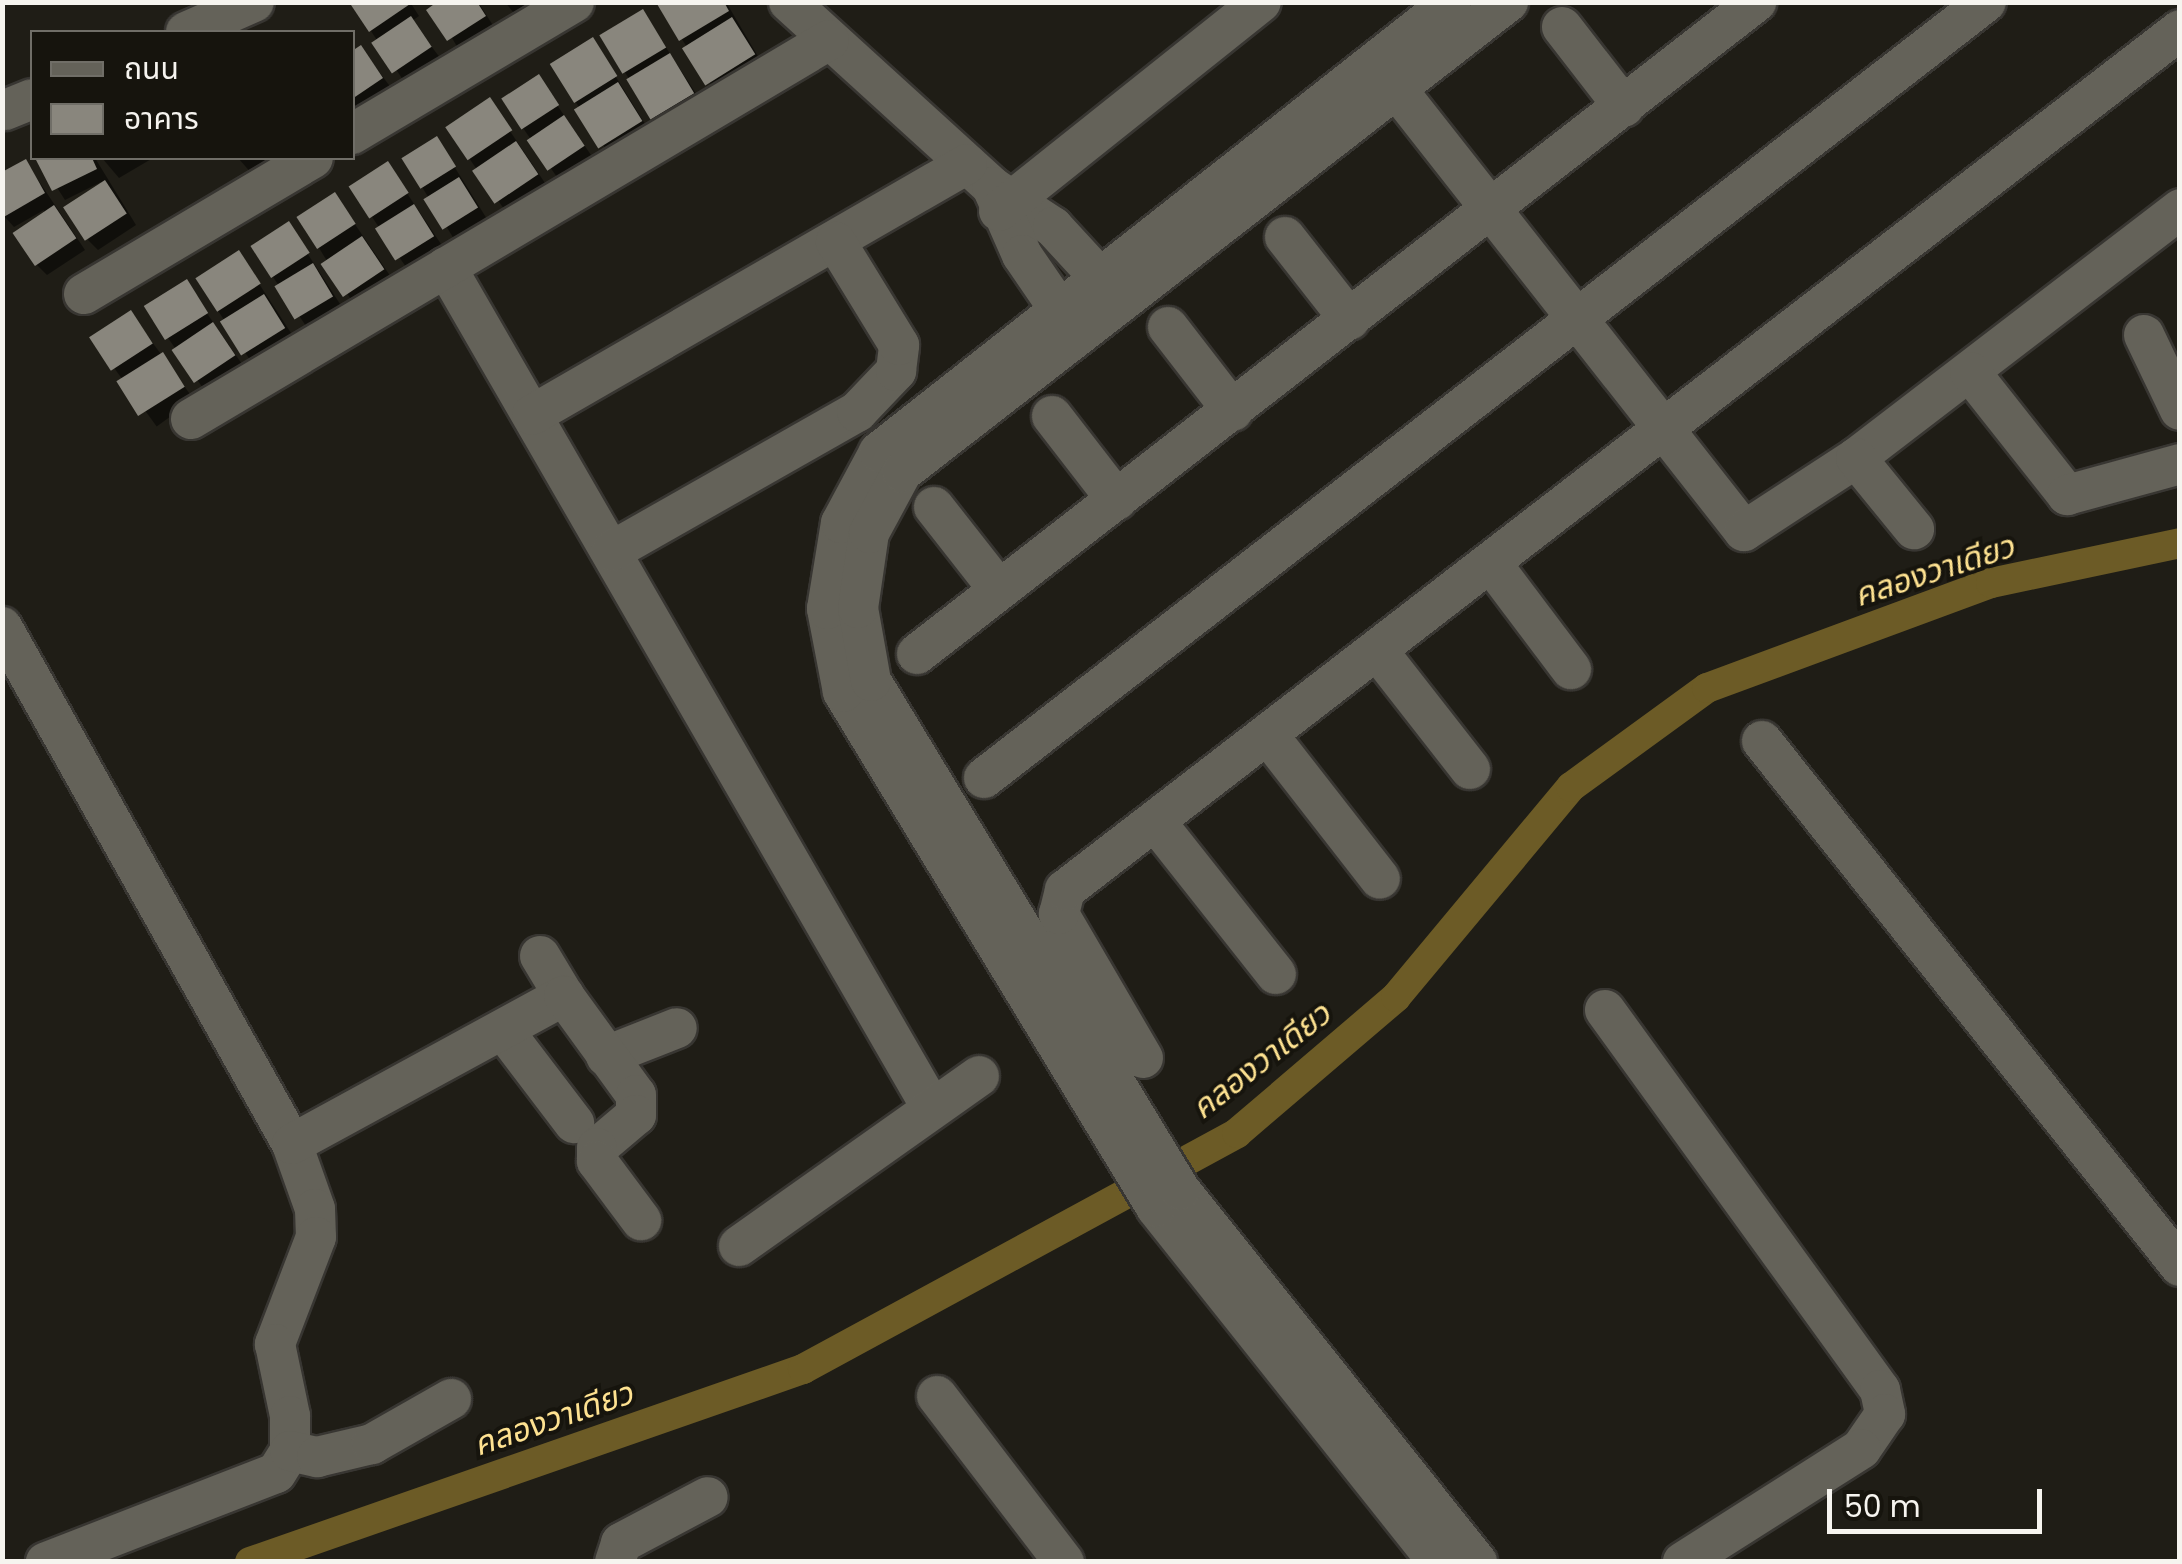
<!DOCTYPE html>
<meta charset="utf-8">
<style>
body{margin:0}
#map{position:relative;width:2182px;height:1564px;overflow:hidden;background:#1f1d16;font-family:Poppins,"Noto Sans Thai",sans-serif}
div>[style]{position:absolute}
.shadow>*{inset:0;background:#0007;transform-origin:0 0}
.canal>*{height:30px;margin:-15px;padding:0 15px;transform-origin:15px;border-radius:15px;background:#6c5b26}
.building>*{inset:0;background:#89867d;transform-origin:0 0}
.roads{filter:drop-shadow(2px 0 #383632) drop-shadow(-2px 0 #383632) drop-shadow(0 2px #383632) drop-shadow(0 -2px #383632)}
.minor>*{height:40px;margin:-20px;padding:0 20px;transform-origin:20px;border-radius:20px;background:#646259}
span{translate:-50% -50%;white-space:nowrap;text-align:center;line-height:1.15;-webkit-text-stroke:8px #16140d;paint-order:stroke}
.water-label{font-size:32px;color:#fee291;font-style:italic}
.frame{position:absolute;inset:0;border:5px solid #f6f4ef;pointer-events:none}
.legend{position:absolute;left:30px;top:30px;width:325px;height:130px;box-sizing:border-box;background:#16140d;border:2px solid #706e67;margin:0;padding:12px 18px;list-style:none;font-size:30px;color:#f6f4ef}
.legend li{display:flex;align-items:center;gap:20px;height:50px}
.legend b{width:50px;border:2px solid #706e67}
.scale{position:absolute;left:1827px;top:1489px;width:215px;height:45px;box-sizing:border-box;border:5px solid #f6f4ef;border-top:0;padding-left:12px;font-size:30px;line-height:35px;white-space:nowrap;color:#f6f4ef;-webkit-text-stroke:8px #16140d;paint-order:stroke}
</style>
<div id="map">
<div class="shadow">
<div style="clip-path:polygon(352px 2px,410px 2px,419px 16px,412px 21px,441px 59px,405px 83px)"></div>
<div style="clip-path:polygon(431px 2px,478px 2px,494px 27px,459px 50px)"></div>
<div style="clip-path:polygon(505px 2px,568px 2px,521px 22px)"></div>
<div style="clip-path:polygon(726px 2px,763px 65px,717px 94px,660px 5px)"></div>
<div style="left:643px;top:12px;width:109px;height:48px;rotate:57deg"></div>
<div style="clip-path:polygon(593px 40px,650px 132px,611px 157px,575px 101px)"></div>
<div style="clip-path:polygon(361px 48px,392px 89px,352px 113px,352px 54px)"></div>
<div style="clip-path:polygon(538px 77px,593px 158px,559px 180px,523px 128px)"></div>
<div style="clip-path:polygon(489px 100px,547px 186px,506px 212px,469px 158px)"></div>
<div style="clip-path:polygon(437px 139px,487px 219px,454px 239px,422px 187px)"></div>
<div style="clip-path:polygon(38px 158px,95px 158px,136px 225px,98px 250px,88px 240px,101px 182px,65px 200px)"></div>
<div style="clip-path:polygon(102px 158px,153px 158px,119px 178px)"></div>
<div style="clip-path:polygon(238px 158px,281px 158px,253px 175px)"></div>
<div style="clip-path:polygon(26px 162px,85px 250px,47px 275px,37px 265px,44px 210px,14px 227px,4px 216px)"></div>
<div style="clip-path:polygon(388px 165px,443px 247px,408px 270px,372px 217px)"></div>
<div style="clip-path:polygon(335px 195px,393px 280px,355px 306px,319px 248px)"></div>
<div style="clip-path:polygon(289px 225px,342px 307px,308px 329px,273px 277px)"></div>
<div style="left:239px;top:253px;width:102px;height:49px;rotate:57deg"></div>
<div style="clip-path:polygon(186px 283px,244px 367px,205px 391px,168px 338px)"></div>
<div style="left:131px;top:313px;width:107px;height:46px;rotate:54deg"></div>
</div>
<div class="canal">
<div style="left:250px;top:1562px;width:586px;rotate:-19.24deg"></div>
<div style="left:803px;top:1369px;width:494px;rotate:-28.5deg"></div>
<div style="left:1237px;top:1133px;width:209px;rotate:-40.5deg"></div>
<div style="left:1396px;top:997px;width:273px;rotate:-50.2deg"></div>
<div style="left:1571px;top:787px;width:168px;rotate:-36.1deg"></div>
<div style="left:1707px;top:688px;width:303px;rotate:-20.3deg"></div>
<div style="left:1991px;top:583px;width:193px;rotate:-11.9deg"></div>
</div>
<div class="building">
<div style="clip-path:polygon(349px 2px,413px 2px,369px 32px)"></div>
<div style="clip-path:polygon(437px 2px,477px 2px,486px 16px,447px 41px,426px 10px)"></div>
<div style="clip-path:polygon(724px 2px,729px 11px,679px 41px,657px 4px)"></div>
<div style="left:643px;top:9px;width:45px;height:51px;rotate:59deg"></div>
<div style="left:411px;top:16px;width:37px;height:48px;rotate:56deg"></div>
<div style="left:732px;top:17px;width:44px;height:59px;rotate:58deg"></div>
<div style="left:593px;top:37px;width:46px;height:51px;rotate:58deg"></div>
<div style="clip-path:polygon(361px 45px,383px 78px,352px 99px,352px 51px)"></div>
<div style="left:670px;top:53px;width:47px;height:51px;rotate:59deg"></div>
<div style="left:539px;top:74px;width:37px;height:45px;rotate:57deg"></div>
<div style="left:618px;top:82px;width:46px;height:52px;rotate:58deg"></div>
<div style="left:490px;top:97px;width:40px;height:54px;rotate:56deg"></div>
<div style="left:564px;top:115px;width:37px;height:45px;rotate:56deg"></div>
<div style="left:437px;top:136px;width:36px;height:42px;rotate:58deg"></div>
<div style="left:516px;top:141px;width:40px;height:53px;rotate:56deg"></div>
<div style="clip-path:polygon(35px 158px,92px 158px,97px 169px,52px 191px)"></div>
<div style="clip-path:polygon(26px 159px,45px 193px,2px 218px,2px 172px)"></div>
<div style="left:388px;top:161px;width:38px;height:47px;rotate:57deg"></div>
<div style="left:459px;top:177px;width:36px;height:42px;rotate:58deg"></div>
<div style="left:105px;top:180px;width:40px;height:50px;rotate:57deg"></div>
<div style="left:335px;top:192px;width:38px;height:46px;rotate:57deg"></div>
<div style="left:414px;top:204px;width:38px;height:46px;rotate:58deg"></div>
<div style="left:54px;top:205px;width:40px;height:50px;rotate:56deg"></div>
<div style="left:289px;top:221px;width:38px;height:46px;rotate:57deg"></div>
<div style="left:362px;top:236px;width:40px;height:50px;rotate:56deg"></div>
<div style="left:239px;top:250px;width:40px;height:52px;rotate:57deg"></div>
<div style="left:313px;top:263px;width:39px;height:45px;rotate:59deg"></div>
<div style="left:187px;top:279px;width:40px;height:51px;rotate:58deg"></div>
<div style="left:264px;top:294px;width:40px;height:52px;rotate:58deg"></div>
<div style="left:131px;top:310px;width:40px;height:50px;rotate:57deg"></div>
<div style="left:213px;top:322px;width:40px;height:50px;rotate:56deg"></div>
<div style="left:163px;top:352px;width:41px;height:55px;rotate:58deg"></div>
</div>
<div class="roads">
<div class="minor">
<div style="left:789px;top:2px;width:275px;rotate:42.3deg"></div>
<div style="left:992px;top:187px;width:73px;rotate:33.3deg"></div>
<div style="left:1053px;top:227px;width:68px;rotate:47.4deg"></div>
<div style="left:1562px;top:27px;width:101px;rotate:52.2deg"></div>
<div style="left:186px;top:32px;width:74px;rotate:-23.8deg"></div>
<div style="left:1380px;top:68px;width:589px;rotate:51.83deg"></div>
<div style="left:1744px;top:531px;width:134px;rotate:-33.1deg"></div>
<div style="left:1856px;top:458px;width:409px;rotate:-37.5deg"></div>
<div style="left:5px;top:110px;width:29px;rotate:-22deg"></div>
<div style="left:352px;top:134px;width:258px;rotate:-30.7deg"></div>
<div style="left:992px;top:187px;width:74px;rotate:66.2deg"></div>
<div style="left:1022px;top:255px;width:65px;rotate:55.6deg"></div>
<div style="left:999px;top:211px;width:335px;rotate:-38.6deg"></div>
<div style="left:1285px;top:237px;width:105px;rotate:51.9deg"></div>
<div style="left:446px;top:267px;width:968px;rotate:59.99deg"></div>
<div style="left:84px;top:294px;width:266px;rotate:-30.7deg"></div>
<div style="left:1168px;top:327px;width:106px;rotate:52.3deg"></div>
<div style="left:2144px;top:335px;width:83px;rotate:64.4deg"></div>
<div style="left:1970px;top:372px;width:157px;rotate:51.7deg"></div>
<div style="left:2067px;top:495px;width:117px;rotate:-15.3deg"></div>
<div style="left:532px;top:415px;width:502px;rotate:-29.99deg"></div>
<div style="left:1052px;top:416px;width:106px;rotate:52.3deg"></div>
<div style="left:191px;top:419px;width:742px;rotate:-30.71deg"></div>
<div style="left:1856px;top:458px;width:92px;rotate:50.8deg"></div>
<div style="left:934px;top:507px;width:105px;rotate:51.9deg"></div>
<div style="left:612px;top:551px;width:282px;rotate:-29.6deg"></div>
<div style="left:857px;top:412px;width:57px;rotate:-46.4deg"></div>
<div style="left:896px;top:371px;width:26px;rotate:-83deg"></div>
<div style="left:899px;top:345px;width:121px;rotate:-121.5deg"></div>
<div style="left:1491px;top:563px;width:133px;rotate:53deg"></div>
<div style="left:2px;top:627px;width:593px;rotate:60.71deg"></div>
<div style="left:292px;top:1144px;width:69px;rotate:70.5deg"></div>
<div style="left:315px;top:1209px;width:28px;rotate:88deg"></div>
<div style="left:316px;top:1237px;width:115px;rotate:111deg"></div>
<div style="left:275px;top:1344px;width:74px;rotate:78.2deg"></div>
<div style="left:290px;top:1416px;width:35px;rotate:90deg"></div>
<div style="left:290px;top:1451px;width:26px;rotate:122deg"></div>
<div style="left:276px;top:1473px;width:247px;rotate:158.8deg"></div>
<div style="left:1377px;top:650px;width:151px;rotate:52deg"></div>
<div style="left:917px;top:654px;width:1063px;rotate:-37.85deg"></div>
<div style="left:1268px;top:735px;width:182px;rotate:52.1deg"></div>
<div style="left:1762px;top:741px;width:671px;rotate:51.47deg"></div>
<div style="left:984px;top:778px;width:1267px;rotate:-37.76deg"></div>
<div style="left:1155px;top:821px;width:195px;rotate:51.7deg"></div>
<div style="left:540px;top:956px;width:47px;rotate:59deg"></div>
<div style="left:1605px;top:1010px;width:469px;rotate:54.1deg"></div>
<div style="left:1880px;top:1390px;width:25px;rotate:78deg"></div>
<div style="left:1885px;top:1414px;width:42px;rotate:124.4deg"></div>
<div style="left:1861px;top:1449px;width:211px;rotate:147.6deg"></div>
<div style="left:504px;top:1031px;width:116px;rotate:52.7deg"></div>
<div style="left:606px;top:1056px;width:76px;rotate:-21.5deg"></div>
<div style="left:1143px;top:1058px;width:167px;rotate:-120.3deg"></div>
<div style="left:1059px;top:914px;width:25px;rotate:-76deg"></div>
<div style="left:1065px;top:890px;width:1408px;rotate:-37.64deg"></div>
<div style="left:292px;top:1144px;width:310px;rotate:-28.6deg"></div>
<div style="left:564px;top:996px;width:122px;rotate:54deg"></div>
<div style="left:636px;top:1095px;width:20px;rotate:90deg"></div>
<div style="left:636px;top:1115px;width:51px;rotate:139.8deg"></div>
<div style="left:597px;top:1148px;width:13px;rotate:90deg"></div>
<div style="left:597px;top:1161px;width:74px;rotate:53.3deg"></div>
<div style="left:739px;top:1246px;width:294px;rotate:-35.3deg"></div>
<div style="left:937px;top:1396px;width:209px;rotate:52.6deg"></div>
<div style="left:290px;top:1451px;width:28px;rotate:13deg"></div>
<div style="left:317px;top:1457px;width:57px;rotate:-13.3deg"></div>
<div style="left:372px;top:1444px;width:91px;rotate:-29.7deg"></div>
<div style="left:615px;top:1562px;width:20px;rotate:-72deg"></div>
<div style="left:621px;top:1543px;width:98px;rotate:-27.9deg"></div>
<div style="left:1438px;top:1562px;width:453px;rotate:-128.5deg"></div>
<div style="left:1156px;top:1207px;width:603px;rotate:-121.29deg"></div>
<div style="left:843px;top:692px;width:85px;rotate:-100.9deg"></div>
<div style="left:827px;top:609px;width:87px;rotate:-80.8deg"></div>
<div style="left:841px;top:523px;width:81px;rotate:-61.8deg"></div>
<div style="left:879px;top:452px;width:728px;rotate:-38.19deg"></div>
<div style="left:1477px;top:1562px;width:476px;rotate:-128.6deg"></div>
<div style="left:1180px;top:1190px;width:595px;rotate:-121.26deg"></div>
<div style="left:871px;top:681px;width:74px;rotate:-100.1deg"></div>
<div style="left:858px;top:608px;width:76px;rotate:-81.7deg"></div>
<div style="left:869px;top:533px;width:69px;rotate:-61.6deg"></div>
<div style="left:902px;top:472px;width:767px;rotate:-37.8deg"></div>
</div>
</div>
<div class="water-label">
<span style="left:1934px;top:571px;rotate:-18deg">คลองวาเดียว</span>
<span style="left:1261px;top:1061px;rotate:-38deg">คลองวาเดียว</span>
<span style="left:553px;top:1419px;rotate:-19deg">คลองวาเดียว</span>
</div>
<div class="frame"></div>
<ul class="legend">
<li><b style="height:12px;background:#646259"></b>ถนน</li>
<li><b style="height:28px;background:#89867d"></b>อาคาร</li>
</ul>
<div class="scale">50 m</div>
</div>
